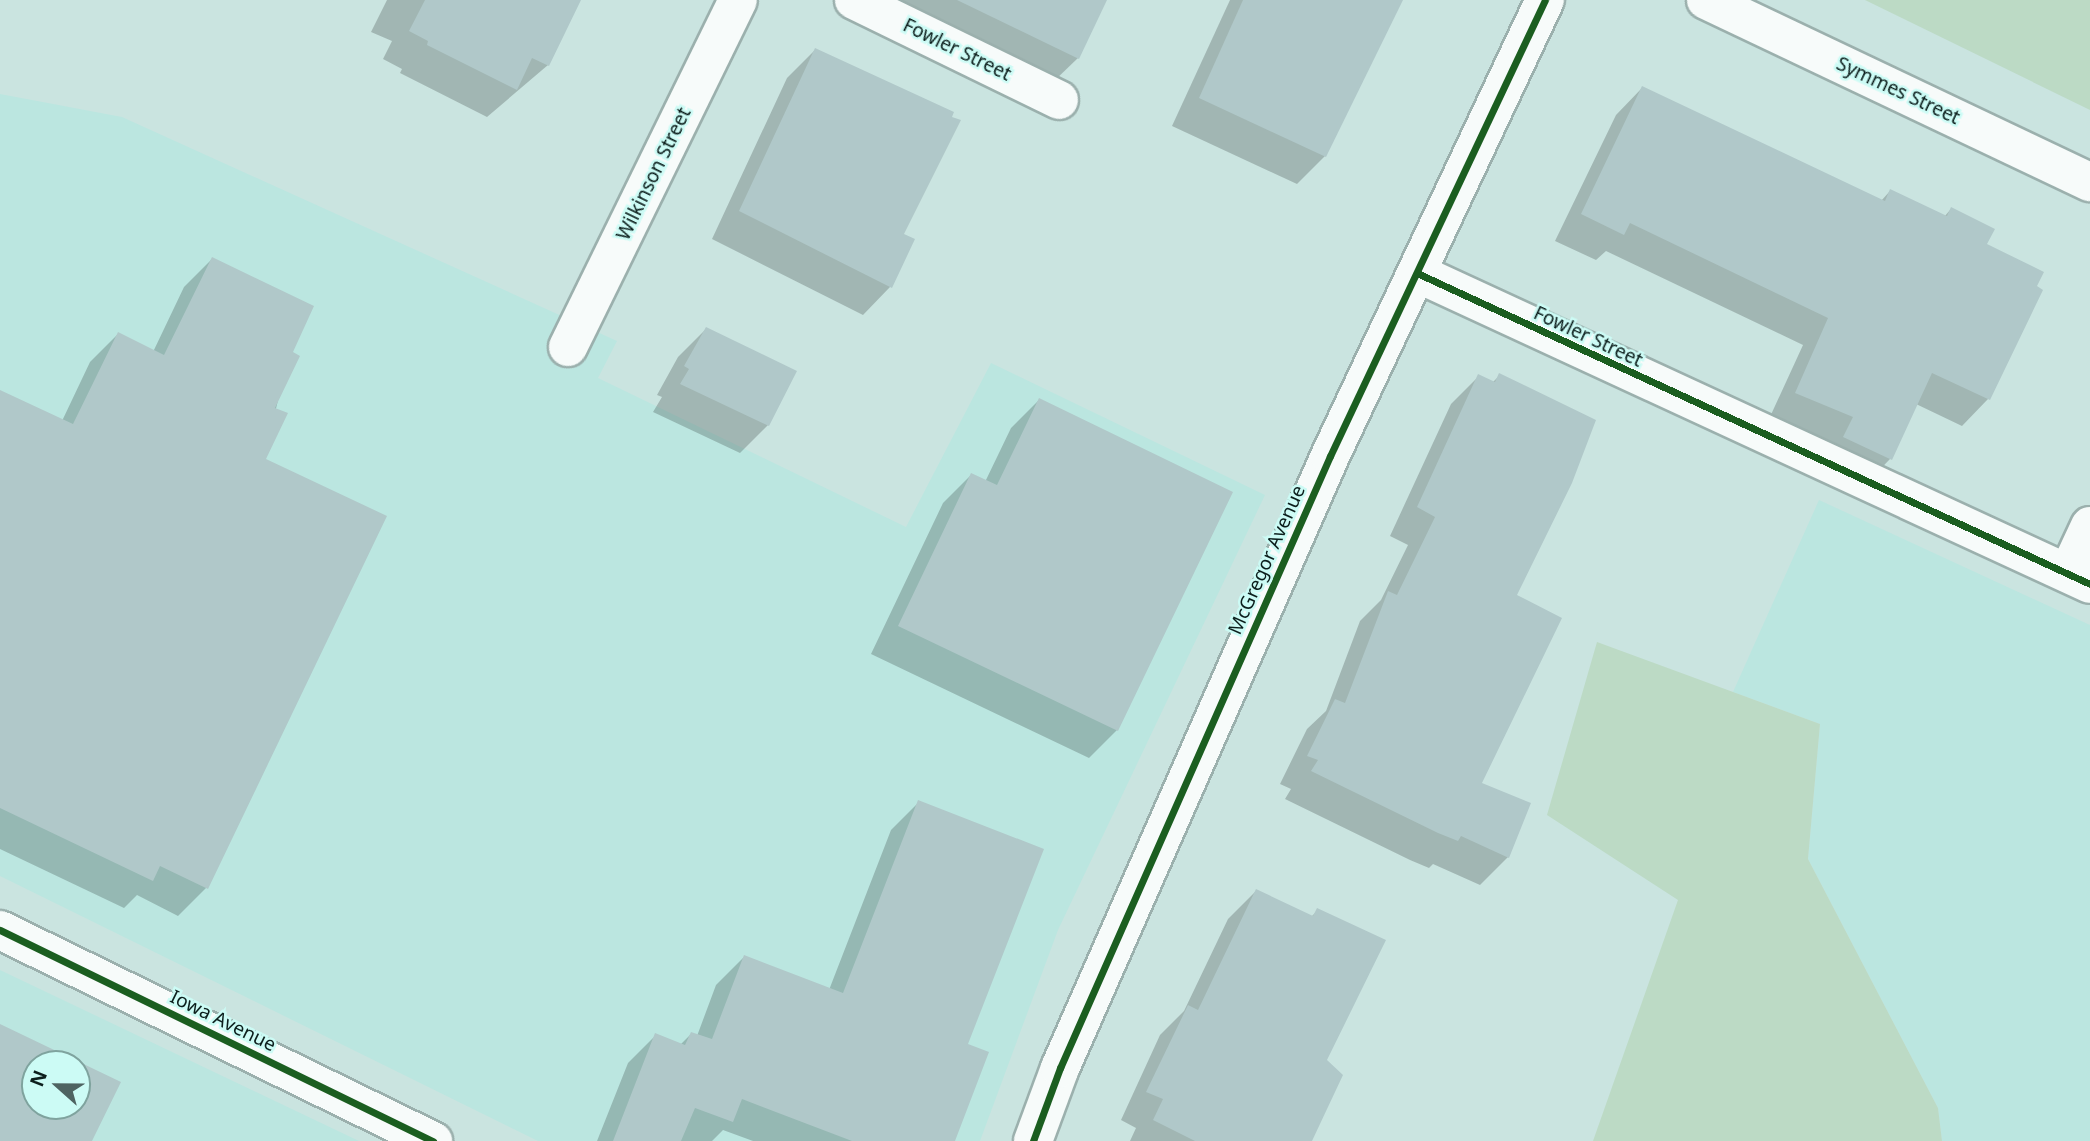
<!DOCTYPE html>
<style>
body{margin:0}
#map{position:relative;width:2090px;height:1141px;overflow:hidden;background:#cae4e0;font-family:"Noto Sans",sans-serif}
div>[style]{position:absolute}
.built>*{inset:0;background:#bbe6e0}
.green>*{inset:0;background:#bcdac5}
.shadow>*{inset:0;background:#0003}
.building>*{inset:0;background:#b0c8c9}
.roads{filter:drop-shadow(2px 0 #9bb0ad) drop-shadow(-2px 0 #9bb0ad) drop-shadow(0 2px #9bb0ad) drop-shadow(0 -2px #9bb0ad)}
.minor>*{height:38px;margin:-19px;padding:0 19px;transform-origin:19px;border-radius:19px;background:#f7fbfa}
.cycleway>*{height:7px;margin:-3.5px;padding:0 3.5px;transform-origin:3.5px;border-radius:3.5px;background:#1b5e20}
span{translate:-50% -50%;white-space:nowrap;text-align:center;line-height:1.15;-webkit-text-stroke:5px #ccfbf5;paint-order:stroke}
.street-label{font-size:19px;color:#0c1e1c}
.north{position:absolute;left:21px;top:1050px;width:70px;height:70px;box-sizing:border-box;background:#ccfbf5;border:2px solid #7fa39e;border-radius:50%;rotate:291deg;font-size:19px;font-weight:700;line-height:28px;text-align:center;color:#0c1e1c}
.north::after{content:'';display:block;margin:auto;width:24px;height:32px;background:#4e6361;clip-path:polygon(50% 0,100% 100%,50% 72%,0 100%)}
</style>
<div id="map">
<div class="built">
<div style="clip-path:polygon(0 94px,122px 117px,617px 341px,598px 378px,906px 527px,991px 363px,1265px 495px,1058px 930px,980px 1141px,538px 1141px,0 876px)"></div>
<div style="clip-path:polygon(1819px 500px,2090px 625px,2090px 1141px,1942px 1141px,1938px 1108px,1808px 859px,1820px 724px,1733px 692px)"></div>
<div style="clip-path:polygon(evenodd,0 970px,359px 1141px,0 1141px,0 970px,35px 1064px,77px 1064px,77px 1106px,35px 1106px,35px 1064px)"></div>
</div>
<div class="green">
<div style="clip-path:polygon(1865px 0,2090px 0,2090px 110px)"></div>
<div style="clip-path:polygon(1597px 642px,1820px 724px,1808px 859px,1938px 1108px,1942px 1141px,1593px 1141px,1678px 900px,1547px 815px)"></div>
</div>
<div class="shadow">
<div style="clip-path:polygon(387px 0,579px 0,548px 65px,487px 117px,400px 73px,402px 69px,383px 59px,392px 41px,371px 32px)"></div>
<div style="clip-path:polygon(879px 0,1096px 0,1078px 58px,1052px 83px)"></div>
<div style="clip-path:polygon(1230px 0,1401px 0,1325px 156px,1297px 184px,1172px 126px)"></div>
<div style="clip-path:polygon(815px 50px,902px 235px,913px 240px,890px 287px,863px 315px,712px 239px,787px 78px)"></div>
<div style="clip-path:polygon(1642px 88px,1881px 201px,1890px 191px,1944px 217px,1951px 209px,1985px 245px,2041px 290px,1988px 399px,1962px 426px,1916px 404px,1890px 459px,1864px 486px,1769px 419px,1803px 345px,1606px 251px,1596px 260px,1555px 241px,1616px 115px)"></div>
<div style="clip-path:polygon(212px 259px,290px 353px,263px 460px,206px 888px,178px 916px,137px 895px,124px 908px,0 849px,0 392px,62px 421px,90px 362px,118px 334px,153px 352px,184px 287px)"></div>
<div style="clip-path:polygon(706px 329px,768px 425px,740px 453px,653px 412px,662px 397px,657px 395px,678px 357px)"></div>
<div style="clip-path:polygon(1500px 375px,1515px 596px,1480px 784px,1508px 857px,1480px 885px,1433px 864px,1429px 868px,1410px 860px,1285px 799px,1291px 789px,1280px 784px,1307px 729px,1326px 711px,1360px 621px,1381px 600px,1408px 545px,1390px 536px,1451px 404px,1479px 376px,1492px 383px)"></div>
<div style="clip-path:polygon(1039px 400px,1117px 730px,1089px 758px,871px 654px,943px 503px,971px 475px,985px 482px,1011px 428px)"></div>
<div style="clip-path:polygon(919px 802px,965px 1045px,953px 1141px,753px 1141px,723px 1130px,712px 1141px,597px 1141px,628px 1063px,656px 1035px,680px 1045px,691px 1034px,697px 1036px,716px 985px,744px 957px,829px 990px,891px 830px)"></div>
<div style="clip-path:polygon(1256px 891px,1311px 917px,1318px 910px,1325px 1061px,1310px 1141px,1130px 1141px,1136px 1128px,1121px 1120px,1160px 1035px,1184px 1011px,1228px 919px)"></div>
</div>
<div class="building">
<div style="clip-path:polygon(425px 0,581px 0,549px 66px,532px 58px,517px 90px,427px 45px,428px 41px,409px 31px)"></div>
<div style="clip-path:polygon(957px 0,1107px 0,1079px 59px)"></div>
<div style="clip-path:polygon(1243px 0,1403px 0,1326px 157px,1199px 98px)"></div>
<div style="clip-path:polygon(815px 48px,954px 112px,952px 117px,961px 120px,904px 234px,915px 239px,892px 288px,739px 211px)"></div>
<div style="clip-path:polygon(1642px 86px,1885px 201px,1890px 189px,1947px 216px,1951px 207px,1995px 229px,1987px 244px,2044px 272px,2037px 286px,2043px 290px,1990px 400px,1932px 373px,1892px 460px,1843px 437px,1853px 417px,1795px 393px,1828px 318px,1630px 223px,1624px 235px,1581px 214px)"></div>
<div style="clip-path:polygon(212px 257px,314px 306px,293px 352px,300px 356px,275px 408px,288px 413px,266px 459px,387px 516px,208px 889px,160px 866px,153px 881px,0 808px,0 390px,73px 424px,118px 332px,164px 355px)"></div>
<div style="clip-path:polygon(706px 327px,797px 371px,769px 426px,680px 384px,689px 369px,684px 366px)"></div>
<div style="clip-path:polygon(1499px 373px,1596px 420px,1572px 483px,1517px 595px,1562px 618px,1482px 783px,1531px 803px,1509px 858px,1461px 836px,1458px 841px,1438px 833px,1311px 771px,1318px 760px,1307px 756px,1335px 699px,1345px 703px,1388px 591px,1397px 595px,1435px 517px,1417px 507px,1478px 374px,1495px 382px)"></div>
<div style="clip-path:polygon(1039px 398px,1233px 492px,1118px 731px,898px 626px,971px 473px,997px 485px)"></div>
<div style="clip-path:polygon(918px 800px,1044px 849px,968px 1044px,989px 1052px,955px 1141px,852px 1141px,742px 1099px,733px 1122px,695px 1108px,681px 1141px,613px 1141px,655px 1033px,685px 1045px,691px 1032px,712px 1039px,744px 955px,843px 993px)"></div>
<div style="clip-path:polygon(1256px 889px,1313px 916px,1317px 908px,1386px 940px,1327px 1060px,1343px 1075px,1312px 1141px,1195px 1141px,1153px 1120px,1163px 1099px,1146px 1092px,1188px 1005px,1198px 1010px)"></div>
<div style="clip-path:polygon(evenodd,0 1024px,121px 1082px,92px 1141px,0 1141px,0 1024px,35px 1064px,77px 1064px,77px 1106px,35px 1106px,35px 1064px)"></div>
</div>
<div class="roads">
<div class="minor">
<div style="left:854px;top:0;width:228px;rotate:26deg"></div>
<div style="left:1706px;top:0;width:425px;rotate:25.4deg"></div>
<div style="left:1417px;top:273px;width:741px;rotate:24.8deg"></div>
<div style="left:568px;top:347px;width:386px;rotate:-63.9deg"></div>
<div style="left:2068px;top:573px;width:52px;rotate:-64.9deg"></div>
<div style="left:0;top:930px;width:482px;rotate:26deg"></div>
<div style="left:1033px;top:1141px;width:78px;rotate:-69.7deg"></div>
<div style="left:1060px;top:1068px;width:669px;rotate:-66.19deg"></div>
<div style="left:1330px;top:456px;width:504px;rotate:-64.76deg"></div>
</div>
</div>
<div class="cycleway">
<div style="left:1417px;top:273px;width:741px;rotate:24.8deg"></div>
<div style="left:0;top:930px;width:482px;rotate:26deg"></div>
<div style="left:1033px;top:1141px;width:78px;rotate:-69.7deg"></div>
<div style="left:1060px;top:1068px;width:669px;rotate:-66.19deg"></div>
<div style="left:1330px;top:456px;width:504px;rotate:-64.76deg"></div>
</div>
<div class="street-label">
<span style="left:957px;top:50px;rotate:26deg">Fowler Street</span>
<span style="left:1898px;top:91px;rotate:25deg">Symmes Street</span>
<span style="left:654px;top:174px;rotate:-64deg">Wilkinson Street</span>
<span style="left:1588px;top:337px;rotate:25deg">Fowler Street</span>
<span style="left:1267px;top:560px;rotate:-66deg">McGregor Avenue</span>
<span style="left:223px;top:1021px;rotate:26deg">Iowa Avenue</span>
</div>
<div class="north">N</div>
</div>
